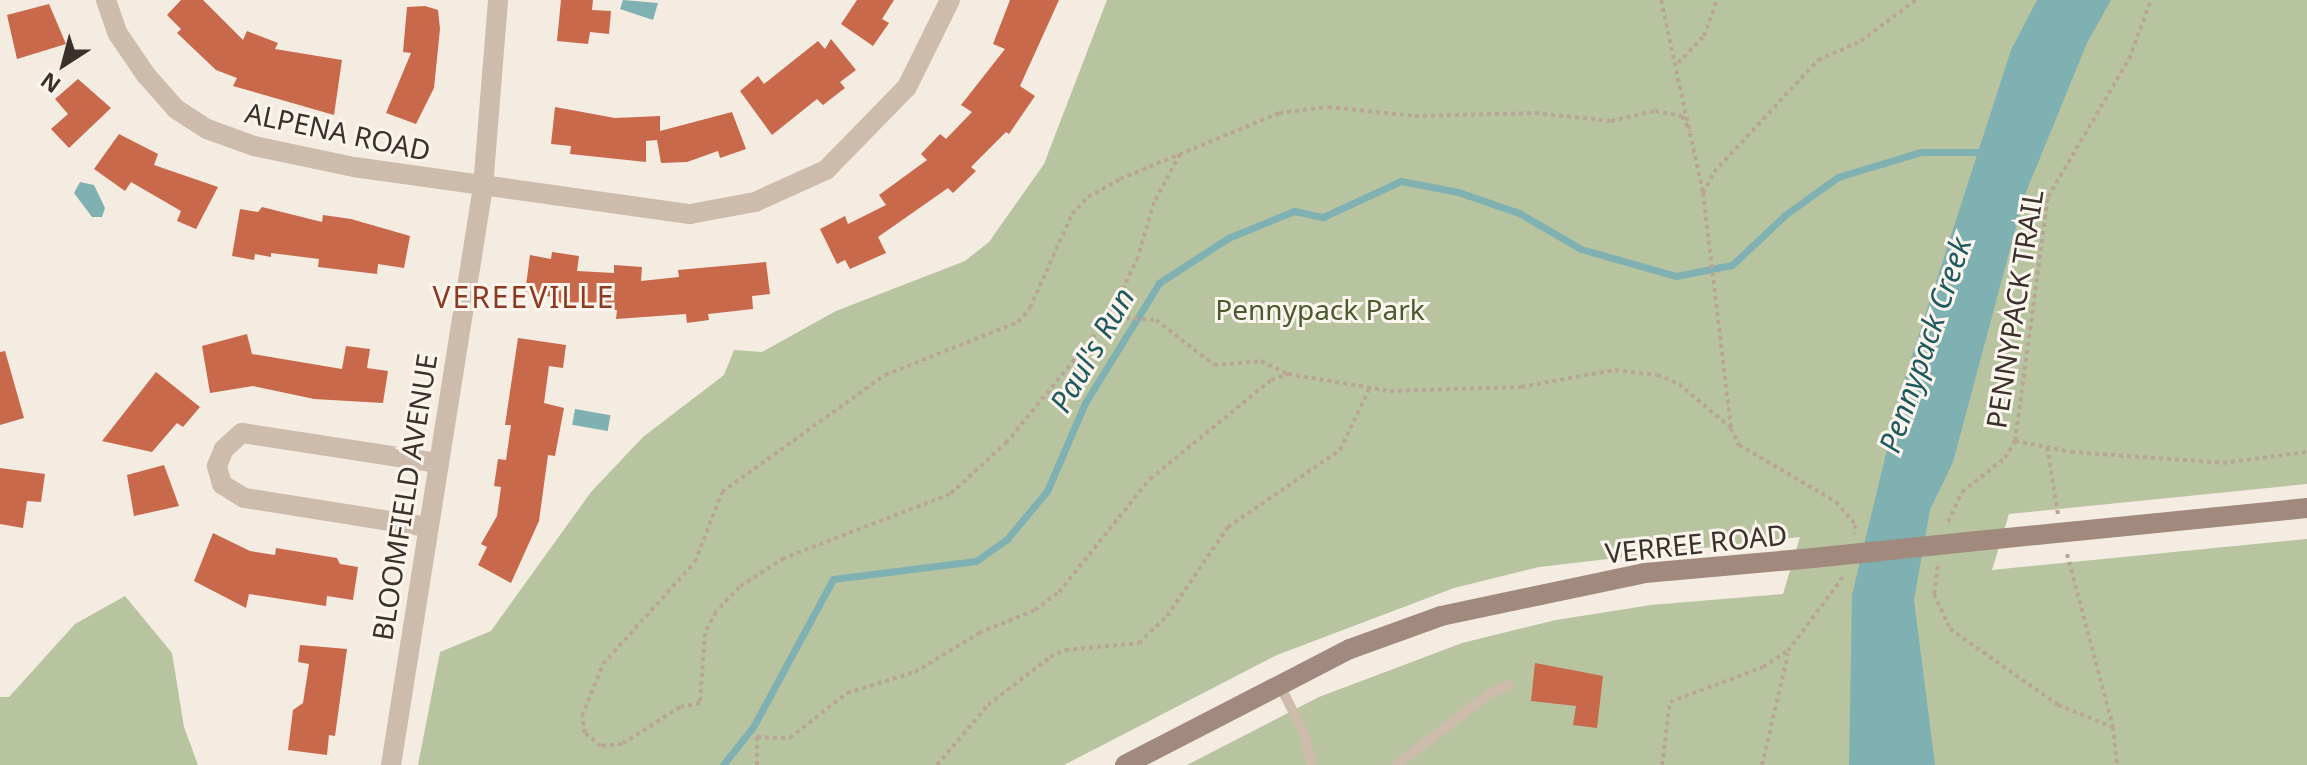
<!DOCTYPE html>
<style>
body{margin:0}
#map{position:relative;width:2307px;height:765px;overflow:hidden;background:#f4ebe1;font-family:"Noto Sans",sans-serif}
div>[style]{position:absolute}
.green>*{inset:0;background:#b8c4a0}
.water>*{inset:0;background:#7fb0b2;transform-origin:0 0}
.stream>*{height:7px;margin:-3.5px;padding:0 3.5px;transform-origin:3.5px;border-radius:3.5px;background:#7fb0b2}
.building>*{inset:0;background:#c8694b}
.path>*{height:4px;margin-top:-2px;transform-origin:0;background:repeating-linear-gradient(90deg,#b9a596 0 4px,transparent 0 8px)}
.lane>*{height:10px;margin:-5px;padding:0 5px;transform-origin:5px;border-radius:5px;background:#cdbbac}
.street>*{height:20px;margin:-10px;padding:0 10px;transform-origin:10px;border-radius:10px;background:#cdbbac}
.secondary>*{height:20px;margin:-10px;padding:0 10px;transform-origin:10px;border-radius:10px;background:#a18a7d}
.secondary-bridge>*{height:20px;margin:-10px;padding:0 10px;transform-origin:10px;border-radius:10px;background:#a18a7d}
span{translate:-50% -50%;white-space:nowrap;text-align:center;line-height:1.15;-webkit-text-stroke:6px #fbf5ee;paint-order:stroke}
.street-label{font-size:28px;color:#3b302b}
.park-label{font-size:28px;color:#4a5a2e}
.neighbourhood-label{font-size:30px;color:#8c3b22;letter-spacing:2px}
.water-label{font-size:30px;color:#1f5a5e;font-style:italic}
.north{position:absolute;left:24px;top:24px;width:80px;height:80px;-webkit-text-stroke:6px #fbf5ee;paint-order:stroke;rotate:216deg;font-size:22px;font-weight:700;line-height:32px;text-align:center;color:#3b302b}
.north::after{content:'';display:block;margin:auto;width:28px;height:36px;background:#3b302b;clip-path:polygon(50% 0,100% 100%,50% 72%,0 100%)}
</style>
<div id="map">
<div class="green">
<div style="clip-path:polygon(1107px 0,2307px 0,2307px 484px,2009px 514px,1992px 570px,2307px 539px,2307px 765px,1187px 765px,1319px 697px,1462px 643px,1556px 620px,1651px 605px,1783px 594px,1800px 537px,1539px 567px,1454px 588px,1277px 655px,1064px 765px,418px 765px,440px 652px,491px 631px,591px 492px,643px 437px,724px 375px,734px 350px,762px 352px,836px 311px,965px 261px,989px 242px,1044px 164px)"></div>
<div style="clip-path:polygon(125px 596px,172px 653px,184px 727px,198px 765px,0 765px,0 697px,9px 697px,75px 624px)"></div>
</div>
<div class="water">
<div style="clip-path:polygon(623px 0,658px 3px,653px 20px,620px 9px)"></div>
<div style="clip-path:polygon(2037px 0,2111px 0,2087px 43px,2024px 197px,1953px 462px,1930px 510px,1914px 600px,1935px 765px,1849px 765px,1852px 595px,1902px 387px,2011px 50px)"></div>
<div style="clip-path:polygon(80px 182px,94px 185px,105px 208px,102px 217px,92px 217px,74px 193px)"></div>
<div style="left:575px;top:409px;width:36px;height:16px;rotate:10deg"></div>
</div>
<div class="stream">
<div style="left:723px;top:765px;width:48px;rotate:-51.7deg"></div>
<div style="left:753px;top:727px;width:168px;rotate:-61.6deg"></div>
<div style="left:833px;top:579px;width:144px;rotate:-7.2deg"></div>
<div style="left:976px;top:561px;width:38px;rotate:-35deg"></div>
<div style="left:1007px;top:539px;width:62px;rotate:-50.2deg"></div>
<div style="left:1047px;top:491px;width:96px;rotate:-66.6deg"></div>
<div style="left:1085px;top:403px;width:141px;rotate:-58.3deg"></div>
<div style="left:1159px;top:283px;width:82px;rotate:-33.1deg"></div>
<div style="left:1228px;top:238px;width:71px;rotate:-22.2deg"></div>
<div style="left:1294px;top:211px;width:30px;rotate:12deg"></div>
<div style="left:1323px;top:217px;width:86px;rotate:-24.8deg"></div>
<div style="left:1401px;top:181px;width:58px;rotate:10.9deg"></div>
<div style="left:1458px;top:192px;width:65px;rotate:19deg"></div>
<div style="left:1519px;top:213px;width:72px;rotate:30.1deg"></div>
<div style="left:1581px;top:249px;width:99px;rotate:15.9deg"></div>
<div style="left:1676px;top:276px;width:57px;rotate:-11.1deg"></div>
<div style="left:1732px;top:265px;width:73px;rotate:-43.3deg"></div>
<div style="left:1785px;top:215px;width:65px;rotate:-35.6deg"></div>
<div style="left:1838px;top:177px;width:87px;rotate:-16.8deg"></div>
<div style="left:1921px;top:152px;width:65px"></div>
</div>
<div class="building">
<div style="clip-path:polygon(181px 0,203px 0,243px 40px,247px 31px,278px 43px,275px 49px,342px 60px,334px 115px,233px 86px,237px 78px,216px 70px,177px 33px,181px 29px,167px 15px)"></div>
<div style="clip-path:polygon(561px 0,593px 0,592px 10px,611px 11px,609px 34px,590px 32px,588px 44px,557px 41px)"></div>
<div style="clip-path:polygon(857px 0,894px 0,882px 19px,889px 23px,873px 46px,841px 24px)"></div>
<div style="clip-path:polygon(1010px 0,1059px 0,1020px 86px,1035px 96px,1009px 134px,1006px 132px,971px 167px,976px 171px,953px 193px,948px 188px,878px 237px,886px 253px,850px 269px,845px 260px,837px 264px,820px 229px,845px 216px,848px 224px,886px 205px,879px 195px,927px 160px,921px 154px,940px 134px,946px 139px,972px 112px,961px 105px,1005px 49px,993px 44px)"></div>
<div style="clip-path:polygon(49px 4px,66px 44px,17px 59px,7px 15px)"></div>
<div style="clip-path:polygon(425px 6px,438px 10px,440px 29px,434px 88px,416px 124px,386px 113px,411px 53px,403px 52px,407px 7px)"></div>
<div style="clip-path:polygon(831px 39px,856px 70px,840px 82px,845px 88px,823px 105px,817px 99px,772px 135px,740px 91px,758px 76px,764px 84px,818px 41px,825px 49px)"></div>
<div style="clip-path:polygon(78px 79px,111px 108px,69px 148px,51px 129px,68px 114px,55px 99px)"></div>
<div style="clip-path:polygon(555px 107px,615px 118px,660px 116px,660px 131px,732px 112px,746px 149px,720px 158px,718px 151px,687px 162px,661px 163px,657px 140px,646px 141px,646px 162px,570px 154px,571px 146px,551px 144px)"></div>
<div style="clip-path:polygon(119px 134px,158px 154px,154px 165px,218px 187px,196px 229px,177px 221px,181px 211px,131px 182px,125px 191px,94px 169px)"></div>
<div style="clip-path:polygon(262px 207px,322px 222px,323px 215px,351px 219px,410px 236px,404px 268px,378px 264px,377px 274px,318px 267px,319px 259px,271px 253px,271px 257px,255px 254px,254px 260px,232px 256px,240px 209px,258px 212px)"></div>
<div style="clip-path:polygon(552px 252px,579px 256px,577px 271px,614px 273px,614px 265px,642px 267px,641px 281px,679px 277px,678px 270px,766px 262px,770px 294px,752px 296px,753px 309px,708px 314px,709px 320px,687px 323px,686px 314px,616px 319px,617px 310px,567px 308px,553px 297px,525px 293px,530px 255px,551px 259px)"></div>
<div style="clip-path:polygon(247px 334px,252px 354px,342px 369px,346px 346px,370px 349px,367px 368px,388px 371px,383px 403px,314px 399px,253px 386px,210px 393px,202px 346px)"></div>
<div style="clip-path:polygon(518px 338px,566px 345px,563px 368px,549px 366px,544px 403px,564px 408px,555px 456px,548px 455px,539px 521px,511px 583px,478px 565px,487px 547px,481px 544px,497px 516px,501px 487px,494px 486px,498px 459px,506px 460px,511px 425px,505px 425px)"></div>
<div style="clip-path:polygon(5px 351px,24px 418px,0 425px,0 352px)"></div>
<div style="clip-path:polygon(156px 372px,200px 407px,183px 427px,177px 423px,152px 452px,102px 441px)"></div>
<div style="clip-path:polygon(164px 465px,179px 506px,134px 516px,127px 475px)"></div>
<div style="clip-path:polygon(0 468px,45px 474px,41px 502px,27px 501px,23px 528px,0 524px)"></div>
<div style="clip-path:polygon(213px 533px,250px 551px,275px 555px,276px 548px,337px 558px,340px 564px,358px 567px,353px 600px,327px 596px,326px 606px,249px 594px,246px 608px,194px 581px)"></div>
<div style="clip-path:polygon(300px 645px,347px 649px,335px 736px,329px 735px,327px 755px,288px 750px,293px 710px,303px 703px,309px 664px,298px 662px)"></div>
<div style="clip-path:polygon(1535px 663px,1603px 676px,1597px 728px,1573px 725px,1576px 706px,1531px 701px)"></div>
</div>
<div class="path">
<div style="left:1661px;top:0;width:198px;rotate:77.7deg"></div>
<div style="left:1703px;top:193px;width:237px;rotate:83.2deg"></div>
<div style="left:1731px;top:428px;width:19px;rotate:65deg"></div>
<div style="left:1739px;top:445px;width:113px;rotate:30.4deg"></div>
<div style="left:1836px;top:502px;width:30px;rotate:49deg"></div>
<div style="left:1856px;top:525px;width:9px;rotate:103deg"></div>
<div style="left:1678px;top:63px;width:37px;rotate:-46deg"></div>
<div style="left:1704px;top:36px;width:38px;rotate:-70deg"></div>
<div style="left:1180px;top:154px;width:55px;rotate:118.4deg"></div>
<div style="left:1154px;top:202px;width:57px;rotate:106.2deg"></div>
<div style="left:1138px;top:257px;width:65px;rotate:115.4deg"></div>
<div style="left:1110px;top:316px;width:163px;rotate:129.3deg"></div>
<div style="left:1007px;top:442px;width:77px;rotate:137.6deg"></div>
<div style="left:950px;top:494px;width:178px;rotate:158.9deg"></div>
<div style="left:784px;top:558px;width:54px;rotate:147.2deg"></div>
<div style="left:739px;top:587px;width:34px;rotate:133deg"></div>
<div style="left:716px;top:612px;width:24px;rotate:118deg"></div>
<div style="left:705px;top:633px;width:70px;rotate:94.1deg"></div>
<div style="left:700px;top:703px;width:20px;rotate:169deg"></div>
<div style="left:680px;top:707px;width:69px;rotate:147.5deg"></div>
<div style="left:622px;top:744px;width:21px;rotate:175deg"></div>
<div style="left:601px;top:746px;width:21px;rotate:-141deg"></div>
<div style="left:585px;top:733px;width:17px;rotate:-100deg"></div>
<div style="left:582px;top:716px;width:56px;rotate:-68deg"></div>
<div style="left:603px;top:664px;width:137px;rotate:-48deg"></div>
<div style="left:695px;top:562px;width:75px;rotate:-68.9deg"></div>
<div style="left:722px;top:492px;width:201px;rotate:-35.7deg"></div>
<div style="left:885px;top:375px;width:143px;rotate:-21.7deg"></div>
<div style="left:1018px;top:322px;width:18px;rotate:-49deg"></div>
<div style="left:1030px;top:308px;width:103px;rotate:-65.9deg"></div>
<div style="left:1072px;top:214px;width:23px;rotate:-47deg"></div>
<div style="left:1088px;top:197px;width:37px;rotate:-29deg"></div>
<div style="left:1120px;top:179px;width:172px;rotate:-22.5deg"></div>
<div style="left:1279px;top:113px;width:49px;rotate:-7deg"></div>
<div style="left:1328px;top:107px;width:87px;rotate:5.9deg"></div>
<div style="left:1415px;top:116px;width:120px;rotate:-1.4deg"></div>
<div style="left:1535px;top:113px;width:76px;rotate:6deg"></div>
<div style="left:1611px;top:121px;width:45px;rotate:-12.8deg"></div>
<div style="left:1655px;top:111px;width:27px;rotate:10deg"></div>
<div style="left:1682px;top:116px;width:17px;rotate:62deg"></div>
<div style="left:1703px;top:193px;width:24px;rotate:-62deg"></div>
<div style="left:1714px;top:172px;width:153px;rotate:-47.1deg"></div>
<div style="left:1818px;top:60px;width:47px;rotate:-23.8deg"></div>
<div style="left:1861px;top:41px;width:69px;rotate:-36.7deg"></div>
<div style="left:1110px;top:316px;width:46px;rotate:5deg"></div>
<div style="left:1156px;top:320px;width:73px;rotate:37.8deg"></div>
<div style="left:1214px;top:365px;width:47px;rotate:-4.9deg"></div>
<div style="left:1261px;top:361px;width:30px;rotate:26deg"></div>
<div style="left:1288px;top:374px;width:103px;rotate:9.5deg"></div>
<div style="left:1390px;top:391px;width:131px;rotate:-1.7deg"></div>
<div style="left:1521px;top:387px;width:96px;rotate:-10.3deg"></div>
<div style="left:1615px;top:370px;width:42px;rotate:6.8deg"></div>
<div style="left:1657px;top:375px;width:24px;rotate:22deg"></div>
<div style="left:1679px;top:384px;width:68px;rotate:40.2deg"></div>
<div style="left:2015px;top:441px;width:57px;rotate:11.1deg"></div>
<div style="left:2071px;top:452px;width:152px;rotate:4.1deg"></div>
<div style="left:2223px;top:463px;width:85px;rotate:-7.5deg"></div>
<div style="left:2047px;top:447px;width:68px;rotate:80.7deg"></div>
<div style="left:1948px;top:522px;width:33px;rotate:-65deg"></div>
<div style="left:1962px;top:492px;width:55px;rotate:-38.3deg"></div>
<div style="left:2005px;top:458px;width:20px;rotate:-60deg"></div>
<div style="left:2015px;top:441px;width:246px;rotate:-82.3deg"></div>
<div style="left:2048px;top:197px;width:160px;rotate:-59.6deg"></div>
<div style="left:2129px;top:59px;width:63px;rotate:-69.6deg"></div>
<div style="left:2067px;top:554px;width:179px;rotate:75.1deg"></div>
<div style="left:2113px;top:727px;width:38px;rotate:84deg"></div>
<div style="left:1938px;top:566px;width:28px;rotate:98deg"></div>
<div style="left:1934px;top:594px;width:38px;rotate:65deg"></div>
<div style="left:1950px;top:629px;width:132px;rotate:35.1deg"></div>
<div style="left:2058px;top:705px;width:59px;rotate:21.8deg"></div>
<div style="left:757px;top:765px;width:28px;rotate:-90deg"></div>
<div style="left:757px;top:737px;width:33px;rotate:2deg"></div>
<div style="left:790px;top:738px;width:73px;rotate:-38.3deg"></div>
<div style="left:847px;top:693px;width:71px;rotate:-17.2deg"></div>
<div style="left:915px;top:672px;width:75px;rotate:-31.4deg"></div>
<div style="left:979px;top:633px;width:61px;rotate:-22.3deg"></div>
<div style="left:1035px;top:610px;width:30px;rotate:-37deg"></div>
<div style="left:1059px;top:592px;width:145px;rotate:-51.2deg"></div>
<div style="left:1150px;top:479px;width:156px;rotate:-39.3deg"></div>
<div style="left:1271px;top:380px;width:18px;rotate:-19deg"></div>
<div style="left:937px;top:765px;width:79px;rotate:-49.6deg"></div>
<div style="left:988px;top:705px;width:78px;rotate:-37.7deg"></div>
<div style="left:1050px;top:657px;width:17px;rotate:-25deg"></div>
<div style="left:1065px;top:650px;width:74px;rotate:-5.4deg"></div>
<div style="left:1139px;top:643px;width:39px;rotate:-44deg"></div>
<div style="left:1167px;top:616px;width:108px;rotate:-55.6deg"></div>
<div style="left:1228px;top:527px;width:136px;rotate:-34.5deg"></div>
<div style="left:1340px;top:450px;width:70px;rotate:-64.5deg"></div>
<div style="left:1662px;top:765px;width:64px;rotate:-82.8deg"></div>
<div style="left:1670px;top:702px;width:99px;rotate:-20.6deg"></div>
<div style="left:1763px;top:667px;width:30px;rotate:-33deg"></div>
<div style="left:1788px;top:651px;width:92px;rotate:-53.4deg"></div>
<div style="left:1762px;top:765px;width:114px;rotate:-76.8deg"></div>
</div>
<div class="lane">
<div style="left:1279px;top:684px;width:55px;rotate:63deg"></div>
<div style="left:1304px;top:733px;width:33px;rotate:76deg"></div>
<div style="left:1396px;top:765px;width:117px;rotate:-37.4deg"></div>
<div style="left:1489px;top:694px;width:22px;rotate:-24deg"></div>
</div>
<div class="street">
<div style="left:106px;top:0;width:36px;rotate:71deg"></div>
<div style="left:118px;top:34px;width:50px;rotate:55.7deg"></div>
<div style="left:146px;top:75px;width:45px;rotate:48.6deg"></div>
<div style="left:176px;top:109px;width:37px;rotate:33deg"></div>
<div style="left:207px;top:129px;width:50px;rotate:19.9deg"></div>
<div style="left:254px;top:146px;width:102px;rotate:11.9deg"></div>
<div style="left:354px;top:167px;width:339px;rotate:8deg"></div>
<div style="left:690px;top:214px;width:66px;rotate:-10.5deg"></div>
<div style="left:755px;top:202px;width:78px;rotate:-24.3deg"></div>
<div style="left:826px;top:170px;width:116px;rotate:-45.7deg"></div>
<div style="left:907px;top:87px;width:97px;rotate:-63.7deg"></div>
<div style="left:428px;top:527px;width:186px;rotate:-171deg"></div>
<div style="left:244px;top:498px;width:26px;rotate:-148deg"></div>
<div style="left:222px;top:484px;width:19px;rotate:-106deg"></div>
<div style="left:217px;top:466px;width:18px;rotate:-68deg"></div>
<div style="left:224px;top:449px;width:24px;rotate:-42deg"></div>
<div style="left:242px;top:433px;width:197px;rotate:8.7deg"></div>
<div style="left:391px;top:765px;width:585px;rotate:-80.96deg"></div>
<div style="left:483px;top:187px;width:188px;rotate:-85.4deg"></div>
</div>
<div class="secondary">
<div style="left:1967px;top:542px;width:342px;rotate:-5.7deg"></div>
<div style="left:1125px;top:765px;width:253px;rotate:-27.3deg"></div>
<div style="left:1350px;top:649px;width:97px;rotate:-19.9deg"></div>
<div style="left:1441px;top:616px;width:208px;rotate:-11.9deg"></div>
<div style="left:1645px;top:573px;width:169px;rotate:-5.1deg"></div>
</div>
<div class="secondary-bridge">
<div style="left:1813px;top:558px;width:155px;rotate:-5.9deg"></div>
</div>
<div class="street-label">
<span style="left:338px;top:131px;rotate:12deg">ALPENA ROAD</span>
<span style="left:2014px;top:309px;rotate:-81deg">PENNYPACK TRAIL</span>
<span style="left:404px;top:497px;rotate:-81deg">BLOOMFIELD AVENUE</span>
<span style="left:1696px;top:543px;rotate:-6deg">VERREE ROAD</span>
</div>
<div class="park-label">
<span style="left:1320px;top:309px">Pennypack Park</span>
</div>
<div class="neighbourhood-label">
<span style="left:524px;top:297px">VEREEVILLE</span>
</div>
<div class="water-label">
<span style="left:1925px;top:345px;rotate:-71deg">Pennypack Creek</span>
<span style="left:1092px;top:350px;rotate:-60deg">Paul's Run</span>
</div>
<div class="north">N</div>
</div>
